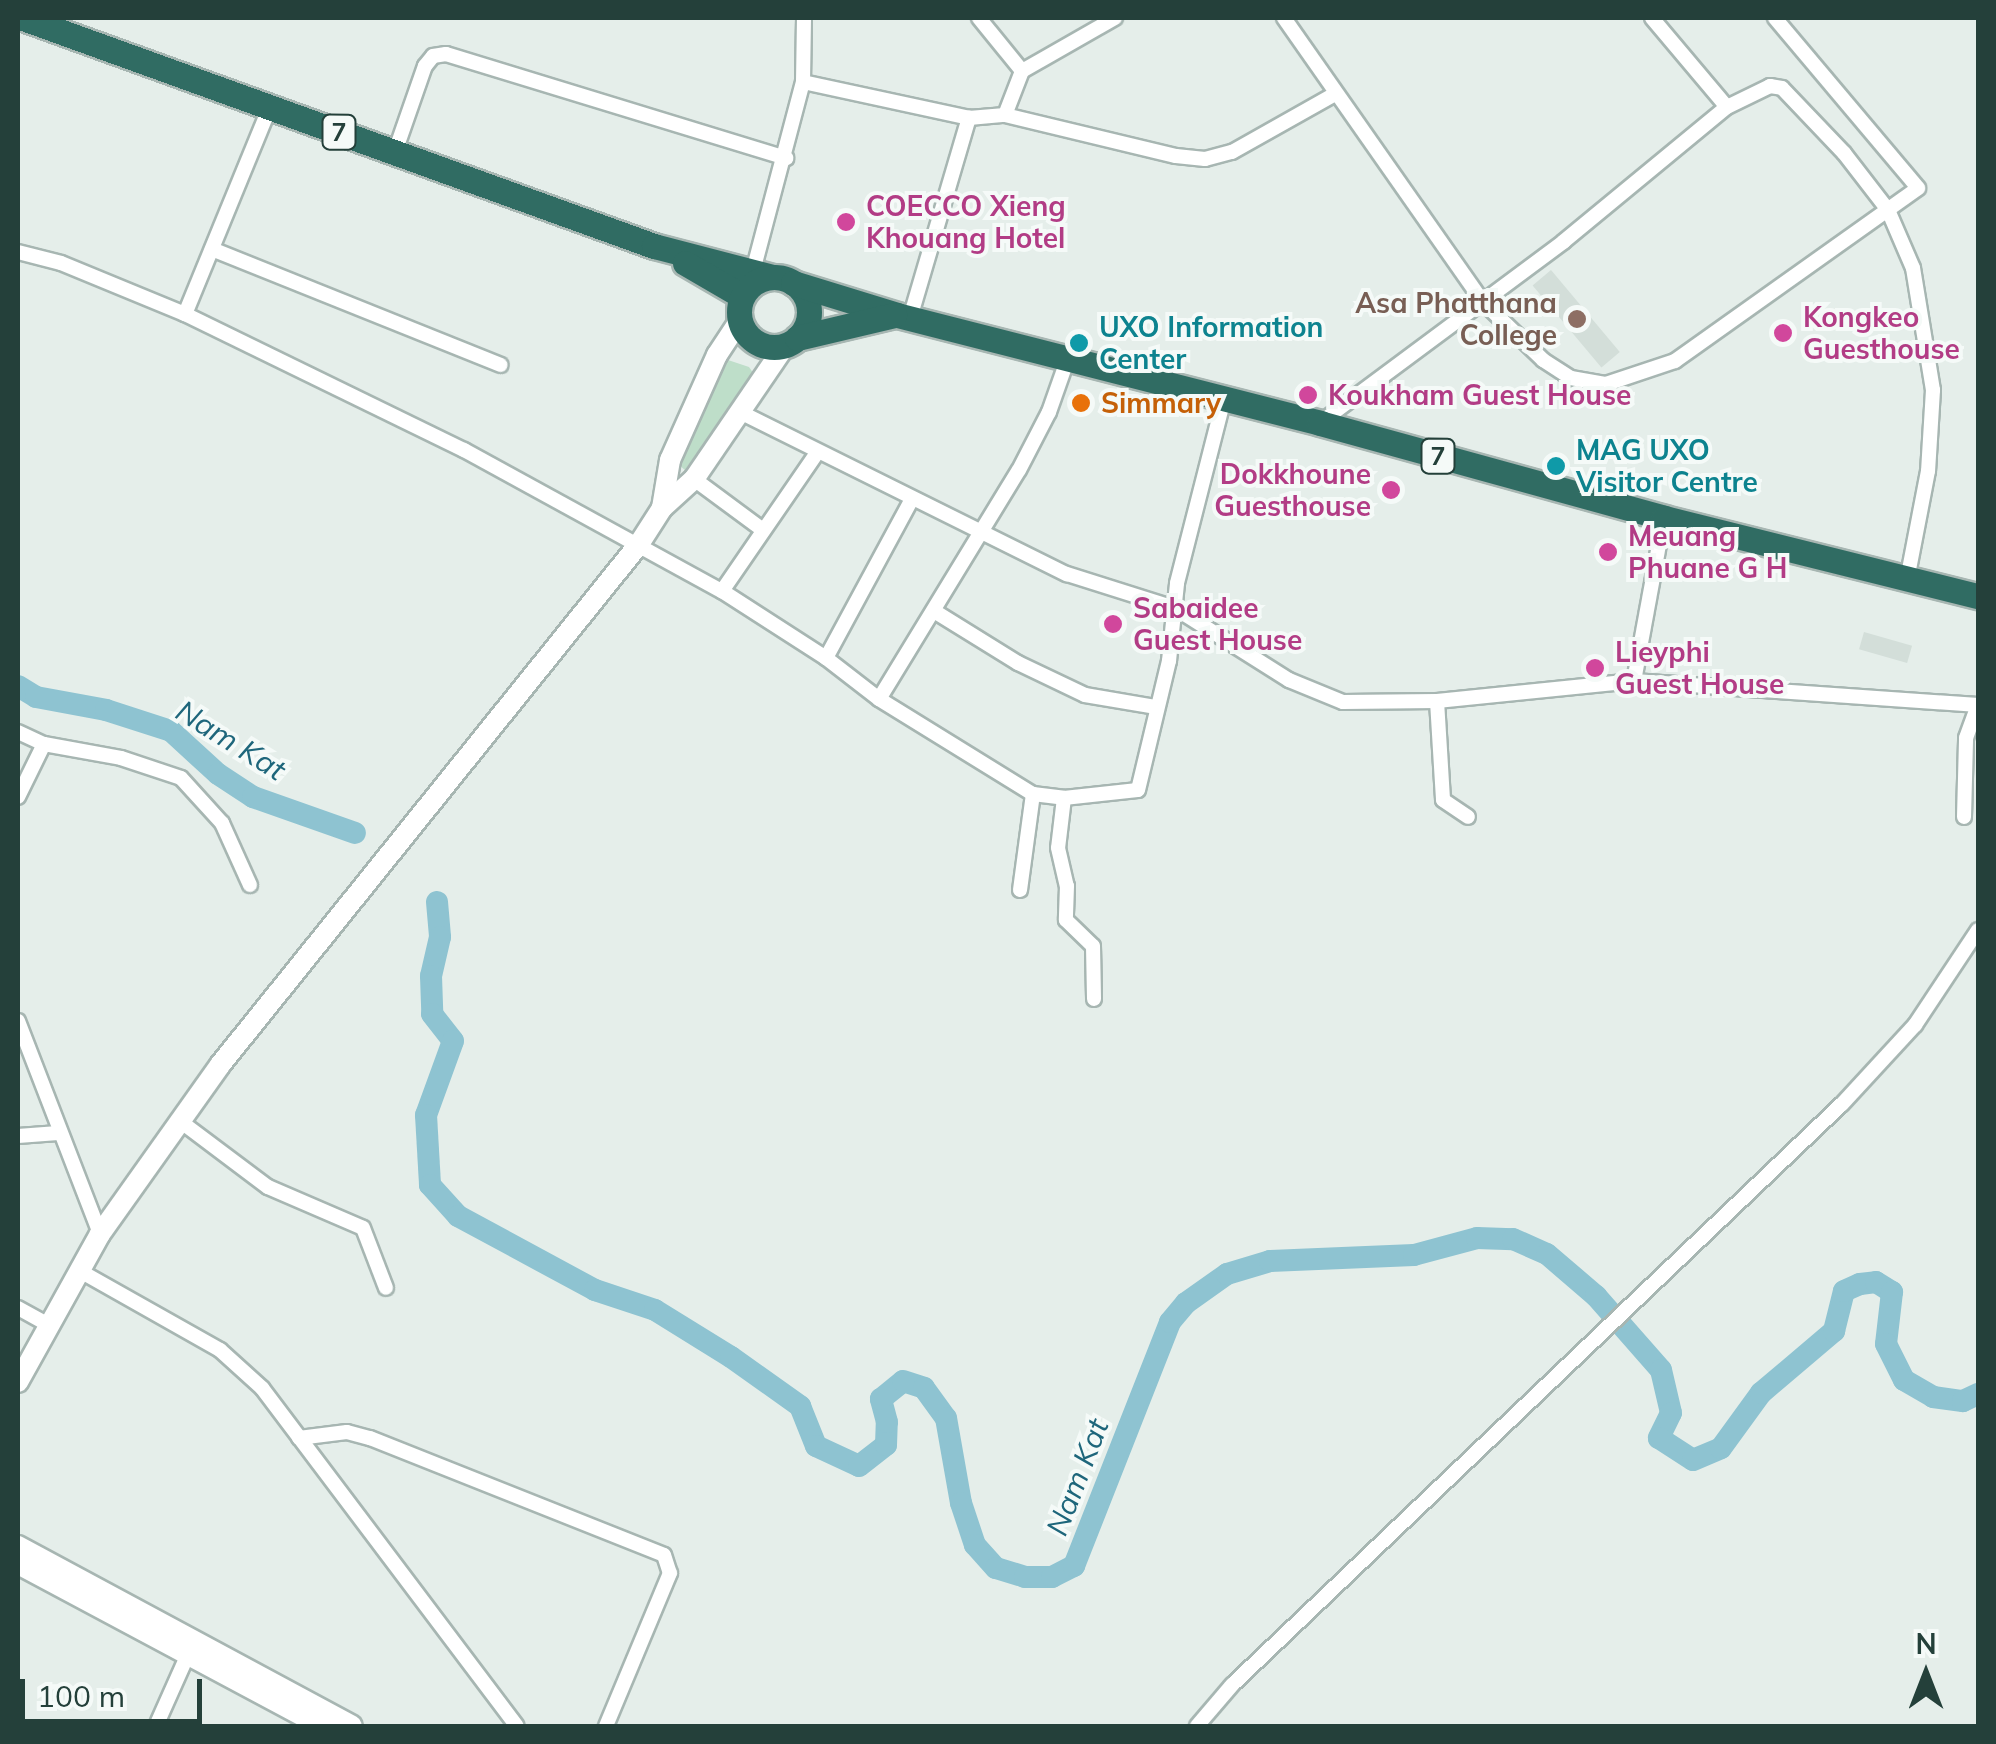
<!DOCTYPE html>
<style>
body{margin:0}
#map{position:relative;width:1996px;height:1744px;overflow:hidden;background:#e5eeea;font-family:Mulish,sans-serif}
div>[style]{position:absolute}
.built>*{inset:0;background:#d3ded9;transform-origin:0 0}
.green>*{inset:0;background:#bedec9}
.river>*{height:22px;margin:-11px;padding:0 11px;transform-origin:11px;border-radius:11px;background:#8ec3d1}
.roads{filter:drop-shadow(2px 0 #a7b6b2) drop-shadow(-2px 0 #a7b6b2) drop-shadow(0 2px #a7b6b2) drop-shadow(0 -2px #a7b6b2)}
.street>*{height:14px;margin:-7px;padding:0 7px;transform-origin:7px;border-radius:7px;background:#fff}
.secondary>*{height:20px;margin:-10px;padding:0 10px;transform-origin:10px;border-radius:10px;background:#fff}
.highway>*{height:25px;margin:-12.5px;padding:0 12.5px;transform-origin:12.5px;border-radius:12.5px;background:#306c63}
.highway>.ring{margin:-12.5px;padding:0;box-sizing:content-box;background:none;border:25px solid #306c63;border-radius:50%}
.dots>*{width:28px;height:28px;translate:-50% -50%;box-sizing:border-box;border:5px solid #f5faf8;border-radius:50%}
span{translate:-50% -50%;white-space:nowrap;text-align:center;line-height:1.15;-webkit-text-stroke:8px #f5faf8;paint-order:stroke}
.shield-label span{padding:2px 8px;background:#f5faf8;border:2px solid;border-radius:8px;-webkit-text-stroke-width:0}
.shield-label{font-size:25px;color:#24403a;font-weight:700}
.hotel-label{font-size:28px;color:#b23c85;font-weight:700}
.left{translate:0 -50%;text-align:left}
.right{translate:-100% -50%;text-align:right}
.education-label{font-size:28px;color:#785e54;font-weight:700}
.culture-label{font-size:28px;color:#0d838f;font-weight:700}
.food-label{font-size:28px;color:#c56008;font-weight:700}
.water-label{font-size:30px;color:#1e667b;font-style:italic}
.frame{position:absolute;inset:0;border:20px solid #24403a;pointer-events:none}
.north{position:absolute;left:1876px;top:1624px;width:100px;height:100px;-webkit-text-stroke:8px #f5faf8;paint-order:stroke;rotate:0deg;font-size:28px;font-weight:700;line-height:40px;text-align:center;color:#24403a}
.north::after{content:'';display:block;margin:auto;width:35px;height:45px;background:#24403a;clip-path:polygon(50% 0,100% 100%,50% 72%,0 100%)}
.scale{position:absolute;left:20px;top:1679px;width:182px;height:45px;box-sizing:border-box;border:5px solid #24403a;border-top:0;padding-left:12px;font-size:30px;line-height:35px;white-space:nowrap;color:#24403a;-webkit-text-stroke:8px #f5faf8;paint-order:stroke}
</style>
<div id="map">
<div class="built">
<div style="left:1551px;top:270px;width:107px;height:24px;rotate:50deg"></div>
<div style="left:1864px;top:632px;width:50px;height:18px;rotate:16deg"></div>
</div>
<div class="green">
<div style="clip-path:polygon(722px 358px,749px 367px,754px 374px,685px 470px,680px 466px)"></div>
</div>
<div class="river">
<div style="left:18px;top:686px;width:21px;rotate:31deg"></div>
<div style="left:36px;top:697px;width:71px;rotate:10.5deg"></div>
<div style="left:106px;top:710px;width:68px;rotate:17.9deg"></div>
<div style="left:171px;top:731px;width:64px;rotate:42.5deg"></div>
<div style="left:218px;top:774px;width:42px;rotate:33.3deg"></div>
<div style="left:253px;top:797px;width:108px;rotate:19.4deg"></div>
<div style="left:437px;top:902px;width:35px;rotate:85deg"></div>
<div style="left:440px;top:937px;width:40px;rotate:103deg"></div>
<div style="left:431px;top:976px;width:38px;rotate:88deg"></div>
<div style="left:432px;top:1014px;width:34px;rotate:52deg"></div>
<div style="left:453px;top:1041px;width:79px;rotate:110deg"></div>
<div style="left:426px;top:1115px;width:70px;rotate:86.7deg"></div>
<div style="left:430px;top:1185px;width:42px;rotate:47.9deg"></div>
<div style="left:458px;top:1216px;width:156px;rotate:28.4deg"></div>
<div style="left:595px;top:1290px;width:63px;rotate:18.4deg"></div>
<div style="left:655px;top:1310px;width:89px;rotate:31.7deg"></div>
<div style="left:731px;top:1357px;width:85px;rotate:35.4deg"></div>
<div style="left:800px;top:1406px;width:43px;rotate:68.2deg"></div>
<div style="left:816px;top:1446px;width:47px;rotate:24.9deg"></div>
<div style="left:859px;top:1466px;width:34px;rotate:-38deg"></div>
<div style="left:886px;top:1445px;width:23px;rotate:-88deg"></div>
<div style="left:887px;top:1422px;width:24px;rotate:-105deg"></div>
<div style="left:881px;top:1399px;width:28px;rotate:-39deg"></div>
<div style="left:903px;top:1381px;width:22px;rotate:18deg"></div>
<div style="left:924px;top:1388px;width:37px;rotate:54deg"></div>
<div style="left:946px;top:1418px;width:86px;rotate:80deg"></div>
<div style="left:961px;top:1503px;width:44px;rotate:71.6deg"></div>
<div style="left:975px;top:1545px;width:31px;rotate:48deg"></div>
<div style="left:996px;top:1568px;width:30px;rotate:17deg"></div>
<div style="left:1025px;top:1577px;width:27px"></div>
<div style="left:1052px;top:1577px;width:25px;rotate:-27deg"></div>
<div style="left:1074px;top:1566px;width:262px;rotate:-68.5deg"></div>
<div style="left:1170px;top:1322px;width:25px;rotate:-50deg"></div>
<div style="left:1186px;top:1303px;width:50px;rotate:-35.3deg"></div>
<div style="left:1227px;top:1274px;width:45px;rotate:-16.8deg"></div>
<div style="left:1270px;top:1261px;width:144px;rotate:-2.4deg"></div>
<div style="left:1414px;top:1255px;width:65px;rotate:-15.1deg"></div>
<div style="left:1477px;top:1238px;width:36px;rotate:2deg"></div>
<div style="left:1513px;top:1239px;width:37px;rotate:24deg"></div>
<div style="left:1547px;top:1254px;width:65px;rotate:40.6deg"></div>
<div style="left:1596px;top:1296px;width:98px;rotate:48.7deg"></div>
<div style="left:1661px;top:1370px;width:44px;rotate:76.9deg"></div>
<div style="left:1671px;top:1413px;width:28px;rotate:116deg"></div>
<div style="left:1659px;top:1438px;width:40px;rotate:32.9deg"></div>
<div style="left:1693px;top:1460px;width:30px;rotate:-23deg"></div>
<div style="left:1721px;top:1448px;width:68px;rotate:-54deg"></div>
<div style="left:1761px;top:1393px;width:96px;rotate:-40.3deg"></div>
<div style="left:1834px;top:1331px;width:41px;rotate:-76deg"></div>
<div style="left:1844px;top:1291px;width:17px;rotate:-24deg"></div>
<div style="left:1860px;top:1284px;width:16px;rotate:-7deg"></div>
<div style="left:1876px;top:1282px;width:19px;rotate:32deg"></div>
<div style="left:1892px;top:1292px;width:52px;rotate:96.6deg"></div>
<div style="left:1886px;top:1344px;width:40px;rotate:63.4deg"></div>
<div style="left:1904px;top:1380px;width:34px;rotate:30deg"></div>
<div style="left:1933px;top:1397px;width:30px;rotate:8deg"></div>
<div style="left:1963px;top:1401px;width:17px;rotate:-25deg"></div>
</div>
<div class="roads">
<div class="street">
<div style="left:979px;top:18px;width:68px;rotate:50.9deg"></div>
<div style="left:1284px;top:18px;width:345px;rotate:55deg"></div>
<div style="left:1482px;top:301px;width:85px;rotate:44deg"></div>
<div style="left:1543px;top:360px;width:33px;rotate:33deg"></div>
<div style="left:1571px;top:378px;width:36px;rotate:10deg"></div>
<div style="left:1606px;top:384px;width:73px;rotate:-18.4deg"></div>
<div style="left:1675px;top:361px;width:298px;rotate:-35.4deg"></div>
<div style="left:1918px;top:188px;width:222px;rotate:-130.1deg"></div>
<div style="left:1652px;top:18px;width:116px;rotate:49.9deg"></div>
<div style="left:803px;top:82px;width:170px;rotate:12.2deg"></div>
<div style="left:969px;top:118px;width:36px;rotate:-5deg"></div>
<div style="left:1005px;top:115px;width:176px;rotate:13.5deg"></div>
<div style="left:1176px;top:156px;width:29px;rotate:6deg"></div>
<div style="left:1205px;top:159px;width:28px;rotate:-15deg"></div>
<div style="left:1232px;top:152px;width:118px;rotate:-29.4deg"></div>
<div style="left:1005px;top:115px;width:47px;rotate:-68.9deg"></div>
<div style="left:1022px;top:71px;width:107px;rotate:-29.7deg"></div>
<div style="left:395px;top:152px;width:91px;rotate:-70.8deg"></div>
<div style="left:425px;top:66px;width:13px;rotate:-51deg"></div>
<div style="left:433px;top:56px;width:13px;rotate:-9deg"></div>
<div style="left:446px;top:54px;width:356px;rotate:17deg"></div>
<div style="left:212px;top:249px;width:311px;rotate:21.9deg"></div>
<div style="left:18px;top:252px;width:44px;rotate:14.3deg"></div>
<div style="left:61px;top:263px;width:134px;rotate:22.4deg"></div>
<div style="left:185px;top:314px;width:310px;rotate:26deg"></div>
<div style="left:464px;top:450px;width:294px;rotate:28.7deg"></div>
<div style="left:722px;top:591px;width:124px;rotate:32.8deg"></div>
<div style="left:826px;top:658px;width:67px;rotate:37.7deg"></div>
<div style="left:879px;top:699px;width:181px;rotate:31.7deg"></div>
<div style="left:1033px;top:794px;width:31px;rotate:7deg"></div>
<div style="left:1064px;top:798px;width:74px;rotate:-6.2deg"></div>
<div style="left:1138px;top:790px;width:133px;rotate:-76.5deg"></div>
<div style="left:1169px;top:661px;width:78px;rotate:-84.1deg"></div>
<div style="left:1177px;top:583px;width:191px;rotate:-75.7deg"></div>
<div style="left:753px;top:271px;width:196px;rotate:-75.2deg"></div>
<div style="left:803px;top:82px;width:64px;rotate:-89.1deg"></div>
<div style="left:185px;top:314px;width:224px;rotate:-67.7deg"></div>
<div style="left:910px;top:318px;width:209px;rotate:-73.6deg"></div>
<div style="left:742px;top:413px;width:363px;rotate:26.4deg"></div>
<div style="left:1067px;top:574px;width:113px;rotate:17.5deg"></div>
<div style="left:1175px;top:608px;width:135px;rotate:32.3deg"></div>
<div style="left:1289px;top:680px;width:58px;rotate:22.2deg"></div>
<div style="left:1343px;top:702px;width:94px;rotate:-0.6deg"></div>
<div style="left:1437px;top:701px;width:198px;rotate:-5.8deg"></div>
<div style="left:1634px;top:681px;width:345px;rotate:4deg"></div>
<div style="left:1321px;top:422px;width:302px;rotate:-36.6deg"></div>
<div style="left:1563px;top:242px;width:212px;rotate:-39.5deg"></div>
<div style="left:1727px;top:107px;width:48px;rotate:-26deg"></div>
<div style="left:1770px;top:86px;width:12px;rotate:9deg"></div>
<div style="left:1782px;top:88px;width:90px;rotate:46.4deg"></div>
<div style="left:1844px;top:153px;width:72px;rotate:52.3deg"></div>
<div style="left:1888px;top:210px;width:63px;rotate:66.7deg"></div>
<div style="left:1913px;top:268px;width:124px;rotate:80.7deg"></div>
<div style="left:1933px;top:390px;width:81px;rotate:93.5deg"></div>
<div style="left:1928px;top:471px;width:111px;rotate:100.9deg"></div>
<div style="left:694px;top:479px;width:86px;rotate:36.5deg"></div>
<div style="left:722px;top:591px;width:166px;rotate:-55.5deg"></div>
<div style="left:934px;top:611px;width:99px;rotate:31.8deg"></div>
<div style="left:1018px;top:663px;width:74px;rotate:25.5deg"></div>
<div style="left:1085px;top:695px;width:71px;rotate:9.7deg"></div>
<div style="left:826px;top:658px;width:181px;rotate:-61.6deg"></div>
<div style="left:1634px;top:681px;width:166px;rotate:-79.6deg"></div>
<div style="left:879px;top:699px;width:268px;rotate:-58.6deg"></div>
<div style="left:1019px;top:470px;width:65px;rotate:-62.7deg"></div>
<div style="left:1049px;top:412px;width:57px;rotate:-70.6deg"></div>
<div style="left:1437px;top:701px;width:99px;rotate:86.5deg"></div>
<div style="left:1443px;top:800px;width:30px;rotate:34deg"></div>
<div style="left:18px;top:732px;width:29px;rotate:25deg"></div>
<div style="left:44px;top:744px;width:78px;rotate:10.3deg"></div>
<div style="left:121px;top:758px;width:63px;rotate:18.4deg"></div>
<div style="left:181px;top:778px;width:61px;rotate:47.7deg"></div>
<div style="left:222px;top:823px;width:68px;rotate:65.7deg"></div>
<div style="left:18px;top:797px;width:59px;rotate:-63.9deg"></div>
<div style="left:1064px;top:798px;width:50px;rotate:96.8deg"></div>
<div style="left:1058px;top:848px;width:39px;rotate:77deg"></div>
<div style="left:1067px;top:886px;width:34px;rotate:92deg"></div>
<div style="left:1066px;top:920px;width:37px;rotate:44deg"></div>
<div style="left:1093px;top:946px;width:53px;rotate:88.9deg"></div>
<div style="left:1964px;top:817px;width:79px;rotate:-88.5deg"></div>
<div style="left:1966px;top:738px;width:35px;rotate:-70deg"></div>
<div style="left:1020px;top:890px;width:97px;rotate:-82.3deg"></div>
<div style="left:18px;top:1021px;width:228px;rotate:68.9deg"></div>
<div style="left:180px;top:1121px;width:110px;rotate:36.9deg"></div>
<div style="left:268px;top:1187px;width:103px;rotate:23.3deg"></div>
<div style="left:363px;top:1228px;width:64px;rotate:69deg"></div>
<div style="left:18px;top:1136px;width:40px;rotate:-4.3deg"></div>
<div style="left:80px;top:1271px;width:161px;rotate:29.4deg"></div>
<div style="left:220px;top:1350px;width:57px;rotate:42.1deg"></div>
<div style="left:262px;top:1388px;width:423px;rotate:53deg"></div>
<div style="left:18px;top:1308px;width:37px;rotate:29deg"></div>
<div style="left:299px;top:1438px;width:48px;rotate:-7.1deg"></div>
<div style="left:347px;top:1432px;width:24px;rotate:15deg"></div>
<div style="left:370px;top:1438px;width:316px;rotate:21.7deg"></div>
<div style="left:664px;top:1555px;width:19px;rotate:72deg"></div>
<div style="left:670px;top:1573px;width:166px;rotate:112.7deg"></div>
<div style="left:156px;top:1726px;width:79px;rotate:-66deg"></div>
<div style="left:1197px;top:1726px;width:54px;rotate:-49.5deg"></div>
<div style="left:1232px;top:1685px;width:842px;rotate:-43.61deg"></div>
<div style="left:1842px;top:1104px;width:108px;rotate:-47.3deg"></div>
<div style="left:1915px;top:1025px;width:114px;rotate:-56.4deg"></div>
</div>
<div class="secondary">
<div style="left:662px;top:508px;width:49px;rotate:-80.5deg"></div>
<div style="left:670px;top:460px;width:115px;rotate:-65.9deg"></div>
<div style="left:717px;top:355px;width:42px;rotate:-56.7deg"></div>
<div style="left:18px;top:1382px;width:169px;rotate:-61deg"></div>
<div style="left:100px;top:1234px;width:207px;rotate:-54.6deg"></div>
<div style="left:220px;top:1065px;width:669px;rotate:-51.19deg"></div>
<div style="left:639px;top:544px;width:43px;rotate:-57.4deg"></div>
<div style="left:662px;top:508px;width:43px;rotate:-42.2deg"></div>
<div style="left:694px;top:479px;width:163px;rotate:-55.7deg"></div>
<div style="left:18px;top:1546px;width:379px;rotate:28.3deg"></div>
<div style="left:18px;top:1564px;width:344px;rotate:28.1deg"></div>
</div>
<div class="highway">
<div style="left:23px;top:18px;width:671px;rotate:19.87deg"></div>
<div style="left:654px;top:246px;width:123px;rotate:14.6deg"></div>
<div style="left:685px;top:263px;width:66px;rotate:30.1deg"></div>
<div class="ring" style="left:739px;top:277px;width:45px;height:45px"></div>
<div style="left:793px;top:283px;width:109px;rotate:17.1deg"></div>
<div style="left:897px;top:315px;width:437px;rotate:14.3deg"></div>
<div style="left:1320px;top:423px;width:357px;rotate:15.4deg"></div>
<div style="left:1664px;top:518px;width:324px;rotate:14deg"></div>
<div style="left:797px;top:338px;width:100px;rotate:-13.3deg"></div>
</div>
</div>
<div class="dots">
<div style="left:846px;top:222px;background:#d1479c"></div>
<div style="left:1577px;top:319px;background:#8d6e63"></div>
<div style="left:1783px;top:333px;background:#d1479c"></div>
<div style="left:1079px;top:343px;background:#0f9aa8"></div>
<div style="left:1308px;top:395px;background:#d1479c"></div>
<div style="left:1081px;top:403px;background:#e8710a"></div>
<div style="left:1556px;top:466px;background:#0f9aa8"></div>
<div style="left:1391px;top:490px;background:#d1479c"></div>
<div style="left:1608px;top:552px;background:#d1479c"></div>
<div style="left:1113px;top:624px;background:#d1479c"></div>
<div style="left:1595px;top:668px;background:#d1479c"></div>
</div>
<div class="shield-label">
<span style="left:339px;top:132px">7</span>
<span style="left:1438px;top:456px">7</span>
</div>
<div class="hotel-label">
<span class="left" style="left:866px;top:222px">COECCO Xieng<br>Khouang Hotel</span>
<span class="left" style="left:1803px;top:333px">Kongkeo<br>Guesthouse</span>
<span class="left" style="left:1328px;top:395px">Koukham Guest House</span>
<span class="right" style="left:1371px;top:490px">Dokkhoune<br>Guesthouse</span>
<span class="left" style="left:1628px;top:552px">Meuang<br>Phuane G H</span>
<span class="left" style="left:1133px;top:624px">Sabaidee<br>Guest House</span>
<span class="left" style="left:1615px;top:668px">Lieyphi<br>Guest House</span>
</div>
<div class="education-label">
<span class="right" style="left:1557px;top:319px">Asa Phatthana<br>College</span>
</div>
<div class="culture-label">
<span class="left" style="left:1099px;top:343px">UXO Information<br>Center</span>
<span class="left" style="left:1576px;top:466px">MAG UXO<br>Visitor Centre</span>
</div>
<div class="food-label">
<span class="left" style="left:1101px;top:403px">Simmary</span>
</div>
<div class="water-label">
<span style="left:231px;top:740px;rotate:32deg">Nam Kat</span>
<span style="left:1077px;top:1477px;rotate:-69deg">Nam Kat</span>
</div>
<div class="frame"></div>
<div class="north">N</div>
<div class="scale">100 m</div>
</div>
